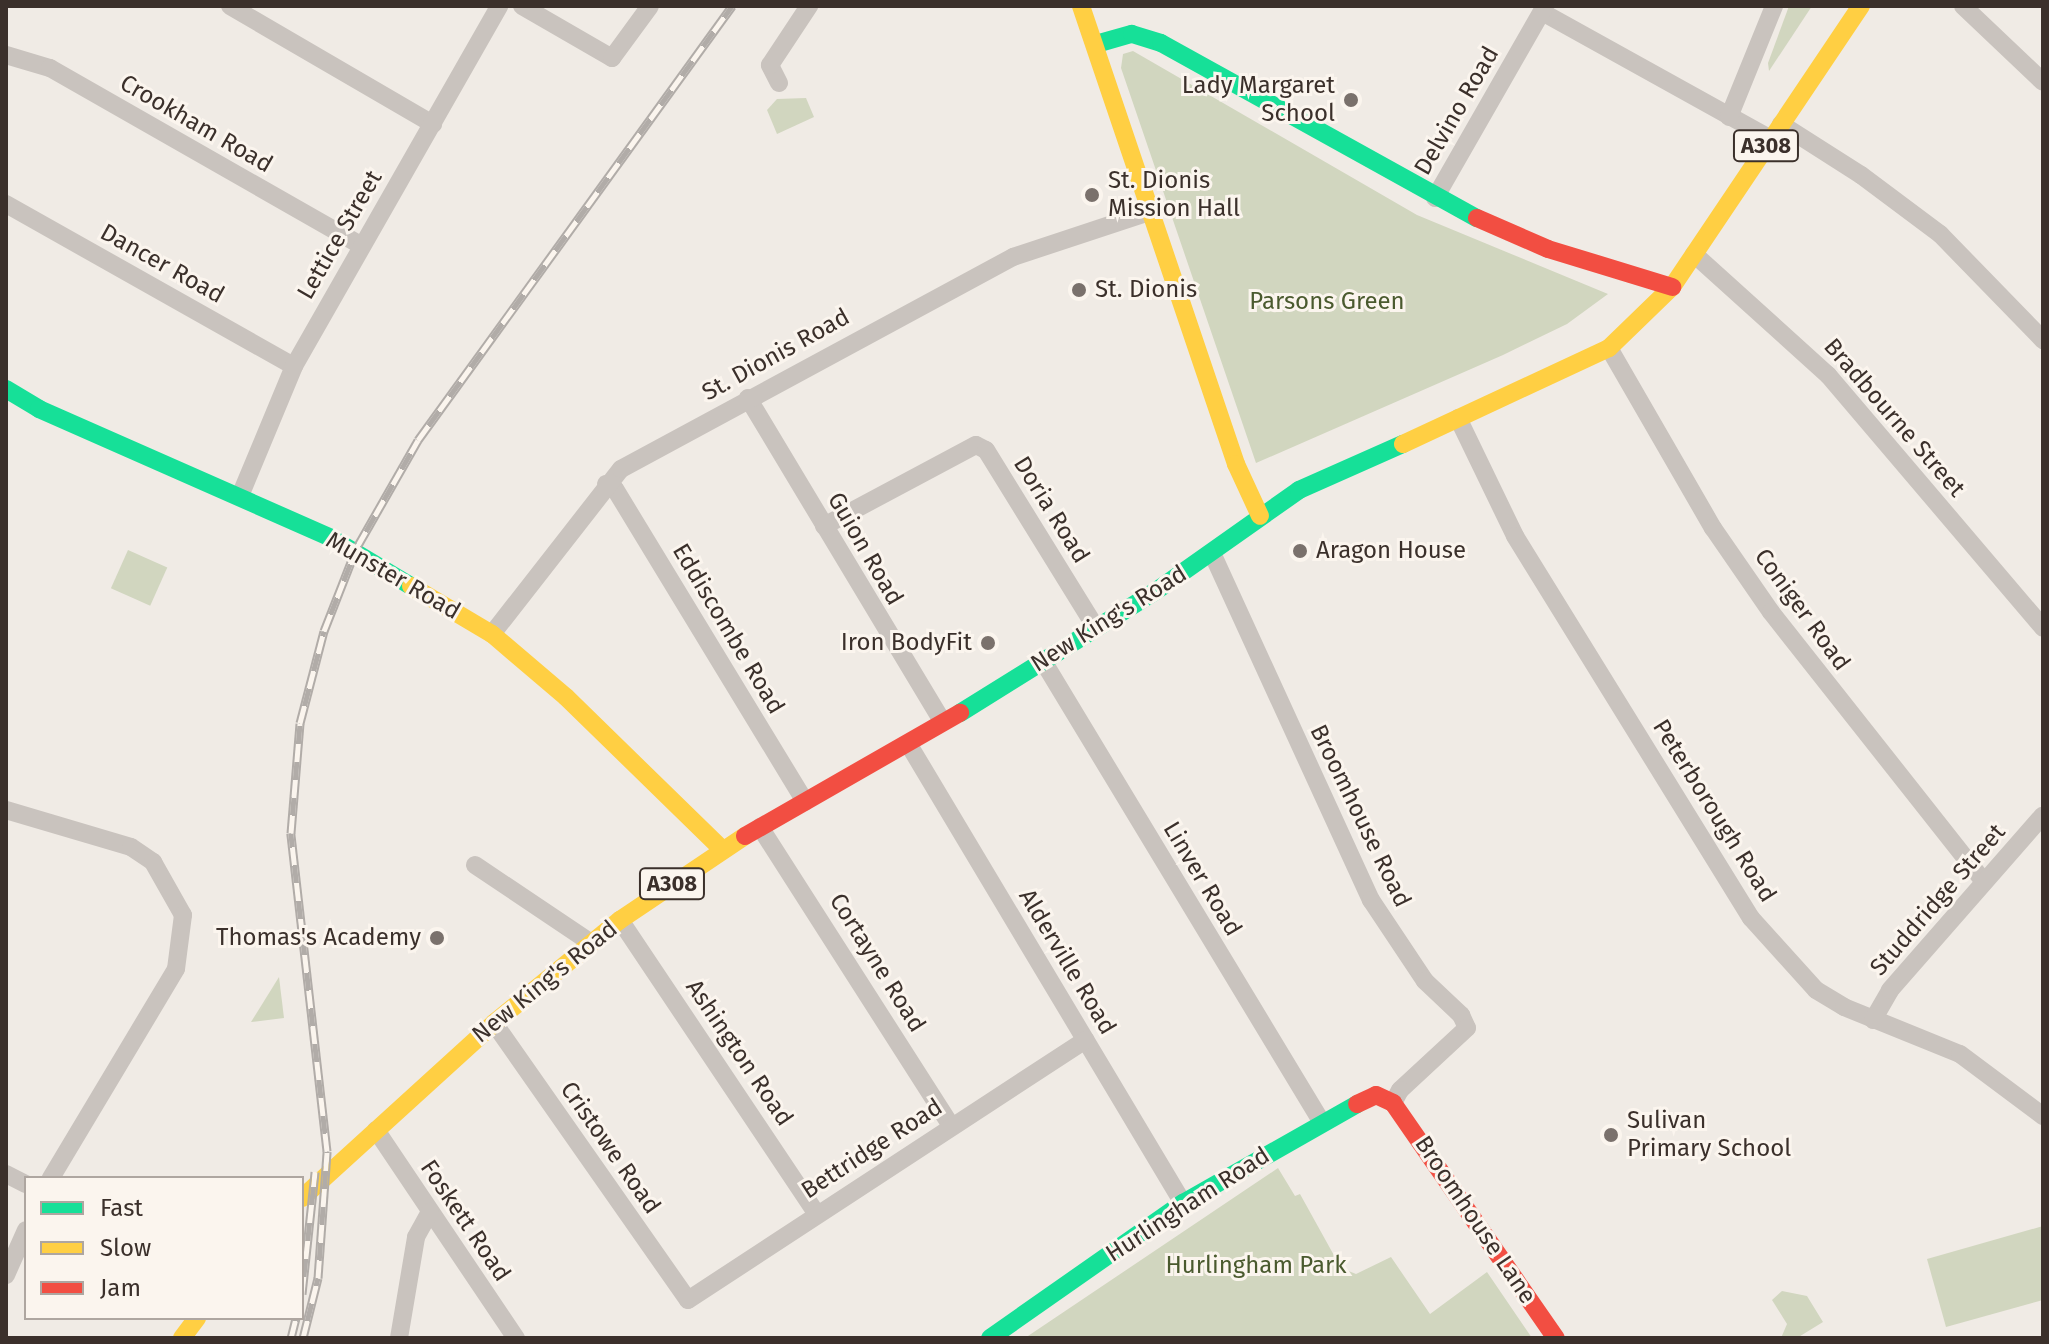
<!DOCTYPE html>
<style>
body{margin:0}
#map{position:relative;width:2049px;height:1344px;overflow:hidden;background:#f0ebe5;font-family:"Fira Sans",sans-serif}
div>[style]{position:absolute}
.green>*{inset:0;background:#d1d6bf;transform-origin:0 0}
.street>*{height:18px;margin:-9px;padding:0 9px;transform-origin:9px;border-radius:9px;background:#c9c3be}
.fast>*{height:18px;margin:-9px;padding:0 9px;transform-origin:9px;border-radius:9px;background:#16e098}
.slow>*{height:18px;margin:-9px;padding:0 9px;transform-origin:9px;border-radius:9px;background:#ffcf43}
.jam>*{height:18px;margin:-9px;padding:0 9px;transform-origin:9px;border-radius:9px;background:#f24e42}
.rail>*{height:9px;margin-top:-4.5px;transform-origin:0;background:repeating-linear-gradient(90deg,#fbf5ee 0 18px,#b1aca8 0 36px);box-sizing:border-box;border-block:2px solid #b1aca8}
.dots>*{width:22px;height:22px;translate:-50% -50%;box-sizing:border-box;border:4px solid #fbf5ee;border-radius:50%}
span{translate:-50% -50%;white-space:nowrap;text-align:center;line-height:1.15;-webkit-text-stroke:6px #fbf5ee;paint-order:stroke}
.shield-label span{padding:2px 6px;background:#fbf5ee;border:2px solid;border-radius:6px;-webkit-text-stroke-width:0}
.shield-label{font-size:22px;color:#3b302b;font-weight:700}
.poi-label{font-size:24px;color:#3b302b}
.right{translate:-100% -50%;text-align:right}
.left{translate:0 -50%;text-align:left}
.street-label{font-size:24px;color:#3b302b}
.park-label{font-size:24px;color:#4a5a2e}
.frame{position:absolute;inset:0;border:8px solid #3b302b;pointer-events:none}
.legend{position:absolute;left:24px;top:1176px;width:280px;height:144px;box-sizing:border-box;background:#fbf5ee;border:2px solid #aea6a0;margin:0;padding:10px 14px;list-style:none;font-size:24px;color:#3b302b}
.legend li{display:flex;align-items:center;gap:16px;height:40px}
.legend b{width:40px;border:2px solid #aea6a0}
</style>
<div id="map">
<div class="green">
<div style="clip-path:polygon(1789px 6px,1812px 6px,1769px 71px,1768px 63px)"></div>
<div style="clip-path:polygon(1133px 51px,1417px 215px,1608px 294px,1567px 324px,1503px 355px,1256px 463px,1121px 68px,1123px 54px)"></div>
<div style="clip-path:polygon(806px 98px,814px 117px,777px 134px,767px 110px,777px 99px)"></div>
<div style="left:128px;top:550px;width:43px;height:42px;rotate:24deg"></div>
<div style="clip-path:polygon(279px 977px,284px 1018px,251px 1022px)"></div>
<div style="clip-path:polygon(1278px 1168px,1295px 1196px,1300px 1194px,1341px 1268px,1356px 1274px,1391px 1257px,1430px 1314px,1487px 1272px,1532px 1338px,1025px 1338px)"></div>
<div style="clip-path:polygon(2043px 1226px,2043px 1300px,1946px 1327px,1927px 1259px)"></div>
<div style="clip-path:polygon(1782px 1291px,1807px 1296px,1823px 1322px,1797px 1338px,1781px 1338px,1787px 1324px,1772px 1300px)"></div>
</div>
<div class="street">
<div style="left:230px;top:6px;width:235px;rotate:30.2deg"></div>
<div style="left:522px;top:6px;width:104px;rotate:30deg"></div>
<div style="left:612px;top:58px;width:64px;rotate:-53.8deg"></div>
<div style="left:1963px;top:6px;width:110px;rotate:43.5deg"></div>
<div style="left:1542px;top:12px;width:262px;rotate:29deg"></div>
<div style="left:6px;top:55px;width:46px;rotate:16.5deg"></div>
<div style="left:50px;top:68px;width:356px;rotate:29.7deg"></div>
<div style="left:779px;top:83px;width:20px;rotate:-117deg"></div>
<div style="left:770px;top:65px;width:71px;rotate:-56.5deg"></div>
<div style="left:1729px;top:117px;width:120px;rotate:-67.9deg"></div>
<div style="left:1781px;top:124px;width:95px;rotate:32.5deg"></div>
<div style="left:1861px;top:175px;width:99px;rotate:36.8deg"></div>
<div style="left:1940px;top:234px;width:148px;rotate:45.8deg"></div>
<div style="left:1435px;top:198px;width:221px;rotate:-60.2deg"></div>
<div style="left:6px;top:204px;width:330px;rotate:29.4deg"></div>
<div style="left:1694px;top:254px;width:181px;rotate:42.1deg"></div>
<div style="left:1828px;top:375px;width:332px;rotate:49.6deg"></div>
<div style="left:1609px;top:348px;width:208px;rotate:60deg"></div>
<div style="left:1713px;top:528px;width:102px;rotate:55.4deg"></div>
<div style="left:1771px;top:612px;width:344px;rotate:51.7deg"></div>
<div style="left:748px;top:398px;width:378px;rotate:59deg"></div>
<div style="left:1458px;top:418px;width:131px;rotate:64.2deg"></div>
<div style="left:1515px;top:536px;width:449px;rotate:58.3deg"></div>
<div style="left:1751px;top:918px;width:97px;rotate:47.9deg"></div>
<div style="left:1816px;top:990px;width:33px;rotate:31deg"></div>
<div style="left:1844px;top:1007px;width:125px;rotate:22.1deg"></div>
<div style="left:1960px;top:1054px;width:104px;rotate:36.8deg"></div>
<div style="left:606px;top:484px;width:10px;rotate:29deg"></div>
<div style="left:615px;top:489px;width:366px;rotate:58.7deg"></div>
<div style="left:240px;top:496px;width:141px;rotate:-67.4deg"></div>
<div style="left:294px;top:366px;width:414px;rotate:-60.3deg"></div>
<div style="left:824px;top:526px;width:172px;rotate:-28.1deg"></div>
<div style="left:976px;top:445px;width:11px;rotate:27deg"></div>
<div style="left:986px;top:450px;width:209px;rotate:58.3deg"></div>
<div style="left:1212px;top:553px;width:382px;rotate:65.4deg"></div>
<div style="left:1371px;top:900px;width:97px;rotate:56.3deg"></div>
<div style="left:1425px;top:981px;width:50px;rotate:43.4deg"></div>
<div style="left:1461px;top:1015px;width:14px;rotate:65deg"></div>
<div style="left:1467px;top:1028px;width:91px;rotate:137.2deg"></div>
<div style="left:1400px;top:1090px;width:15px;rotate:118deg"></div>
<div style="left:492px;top:634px;width:209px;rotate:-52deg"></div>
<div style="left:621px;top:469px;width:446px;rotate:-28.4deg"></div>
<div style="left:1013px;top:257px;width:146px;rotate:-18.3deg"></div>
<div style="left:1043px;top:661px;width:537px;rotate:58.85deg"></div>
<div style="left:909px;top:745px;width:534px;rotate:59.11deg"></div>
<div style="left:6px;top:810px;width:130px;rotate:16.5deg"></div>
<div style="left:131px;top:847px;width:27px;rotate:34deg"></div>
<div style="left:153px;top:862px;width:61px;rotate:60.5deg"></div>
<div style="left:183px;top:915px;width:54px;rotate:97.4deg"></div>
<div style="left:176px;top:969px;width:244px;rotate:120.9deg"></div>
<div style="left:760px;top:827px;width:355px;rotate:57.4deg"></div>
<div style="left:475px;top:865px;width:140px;rotate:33.9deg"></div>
<div style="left:620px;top:920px;width:354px;rotate:56.2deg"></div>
<div style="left:1873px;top:1020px;width:34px;rotate:-60deg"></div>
<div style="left:1890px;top:990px;width:232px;rotate:-48.8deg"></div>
<div style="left:494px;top:1023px;width:338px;rotate:55deg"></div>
<div style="left:688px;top:1300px;width:475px;rotate:-33.2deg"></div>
<div style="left:376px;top:1130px;width:251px;rotate:56.1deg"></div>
<div style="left:6px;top:1174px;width:22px;rotate:27deg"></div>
<div style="left:6px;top:1275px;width:49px;rotate:-66deg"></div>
<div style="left:399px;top:1338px;width:102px;rotate:-80.4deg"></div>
<div style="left:416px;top:1237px;width:29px;rotate:-61deg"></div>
</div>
<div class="fast">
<div style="left:1096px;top:44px;width:37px;rotate:-16deg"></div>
<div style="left:1132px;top:34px;width:30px;rotate:17deg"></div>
<div style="left:1161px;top:43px;width:361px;rotate:29deg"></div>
<div style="left:6px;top:389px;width:39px;rotate:31deg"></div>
<div style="left:39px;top:409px;width:319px;rotate:23.8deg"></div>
<div style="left:331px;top:538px;width:93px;rotate:31deg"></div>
<div style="left:960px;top:713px;width:231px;rotate:-31.9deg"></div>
<div style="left:1156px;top:591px;width:175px;rotate:-35.2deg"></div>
<div style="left:1299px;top:490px;width:114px;rotate:-23.9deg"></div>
<div style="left:990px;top:1338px;width:236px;rotate:-35deg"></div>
<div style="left:1183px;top:1203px;width:200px;rotate:-29.6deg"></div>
</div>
<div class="slow">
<div style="left:1081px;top:6px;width:484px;rotate:71.3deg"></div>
<div style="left:1236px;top:464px;width:57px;rotate:65.2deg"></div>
<div style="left:1403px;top:444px;width:227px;rotate:-25deg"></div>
<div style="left:1609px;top:348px;width:88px;rotate:-44.1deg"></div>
<div style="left:1672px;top:287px;width:339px;rotate:-56.1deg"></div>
<div style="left:411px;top:586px;width:94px;rotate:30.7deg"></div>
<div style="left:492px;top:634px;width:97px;rotate:40.4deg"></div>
<div style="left:566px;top:697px;width:218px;rotate:44.3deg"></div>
<div style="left:302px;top:1198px;width:260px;rotate:-42.3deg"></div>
<div style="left:494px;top:1023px;width:163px;rotate:-39.3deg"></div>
<div style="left:620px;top:920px;width:151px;rotate:-33.9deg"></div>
<div style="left:182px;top:1338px;width:25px;rotate:-53deg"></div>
</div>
<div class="jam">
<div style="left:1477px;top:218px;width:77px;rotate:23.6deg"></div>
<div style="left:1548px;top:249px;width:130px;rotate:17deg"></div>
<div style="left:745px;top:836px;width:248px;rotate:-29.8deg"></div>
<div style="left:1357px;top:1104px;width:21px;rotate:-25deg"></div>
<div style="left:1376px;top:1095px;width:19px;rotate:25deg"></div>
<div style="left:1393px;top:1103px;width:286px;rotate:55.3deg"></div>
</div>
<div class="rail">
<div style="left:302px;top:1294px;width:123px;rotate:-83.9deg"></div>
<div style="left:291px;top:1338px;width:21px;rotate:-76deg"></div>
<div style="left:303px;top:1338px;width:62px;rotate:-76deg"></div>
<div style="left:318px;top:1278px;width:127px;rotate:-85.9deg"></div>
<div style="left:327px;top:1151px;width:320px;rotate:-96.5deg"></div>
<div style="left:291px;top:833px;width:110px;rotate:-85.3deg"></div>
<div style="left:300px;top:723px;width:95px;rotate:-75.4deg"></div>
<div style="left:324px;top:631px;width:90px;rotate:-68.6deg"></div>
<div style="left:357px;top:547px;width:123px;rotate:-60.3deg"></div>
<div style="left:418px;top:440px;width:536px;rotate:-54.11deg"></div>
</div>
<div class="dots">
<div style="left:1351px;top:100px;background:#7a716c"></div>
<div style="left:1092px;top:195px;background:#7a716c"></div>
<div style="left:1079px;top:290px;background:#7a716c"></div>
<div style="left:1300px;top:551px;background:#7a716c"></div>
<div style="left:988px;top:643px;background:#7a716c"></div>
<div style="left:437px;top:938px;background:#7a716c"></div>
<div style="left:1611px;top:1135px;background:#7a716c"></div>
</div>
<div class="shield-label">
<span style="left:1766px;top:146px">A308</span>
<span style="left:672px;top:884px">A308</span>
</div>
<div class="poi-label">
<span class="right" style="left:1335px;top:100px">Lady Margaret<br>School</span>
<span class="left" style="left:1108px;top:195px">St. Dionis<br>Mission Hall</span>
<span class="left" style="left:1095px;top:290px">St. Dionis</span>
<span class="left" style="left:1316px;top:551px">Aragon House</span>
<span class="right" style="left:972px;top:643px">Iron BodyFit</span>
<span class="right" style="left:421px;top:938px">Thomas's Academy</span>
<span class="left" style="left:1627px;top:1135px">Sulivan<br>Primary School</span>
</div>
<div class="street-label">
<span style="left:1457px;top:111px;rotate:-60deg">Delvino Road</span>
<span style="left:196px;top:124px;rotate:30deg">Crookham Road</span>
<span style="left:340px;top:235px;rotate:-60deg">Lettice Street</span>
<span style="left:162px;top:264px;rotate:29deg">Dancer Road</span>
<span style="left:776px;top:355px;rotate:-29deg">St. Dionis Road</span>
<span style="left:1894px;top:418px;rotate:49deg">Bradbourne Street</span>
<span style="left:1051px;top:510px;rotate:58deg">Doria Road</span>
<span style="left:865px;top:549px;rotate:60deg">Guion Road</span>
<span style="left:393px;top:576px;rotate:30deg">Munster Road</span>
<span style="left:1802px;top:610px;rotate:54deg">Coniger Road</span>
<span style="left:1109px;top:619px;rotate:-32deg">New King's Road</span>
<span style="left:728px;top:629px;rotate:59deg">Eddiscombe Road</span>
<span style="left:1714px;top:811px;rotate:58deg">Peterborough Road</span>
<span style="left:1360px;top:816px;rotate:64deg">Broomhouse Road</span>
<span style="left:1202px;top:879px;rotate:59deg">Linver Road</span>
<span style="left:1938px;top:900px;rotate:-49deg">Studdridge Street</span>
<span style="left:1067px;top:962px;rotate:59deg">Alderville Road</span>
<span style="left:877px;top:963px;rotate:58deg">Cortayne Road</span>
<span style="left:545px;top:982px;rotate:-39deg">New King's Road</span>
<span style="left:739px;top:1053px;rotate:56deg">Ashington Road</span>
<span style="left:610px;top:1148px;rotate:55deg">Cristowe Road</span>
<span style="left:872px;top:1149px;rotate:-33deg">Bettridge Road</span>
<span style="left:1188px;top:1205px;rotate:-33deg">Hurlingham Road</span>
<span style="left:1475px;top:1220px;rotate:56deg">Broomhouse Lane</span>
<span style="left:465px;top:1221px;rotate:56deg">Foskett Road</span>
</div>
<div class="park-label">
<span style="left:1327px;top:302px">Parsons Green</span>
<span style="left:1256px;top:1266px">Hurlingham Park</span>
</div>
<div class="frame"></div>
<ul class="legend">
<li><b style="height:10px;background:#16e098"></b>Fast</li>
<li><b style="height:10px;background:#ffcf43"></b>Slow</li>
<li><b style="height:10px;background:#f24e42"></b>Jam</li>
</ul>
</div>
